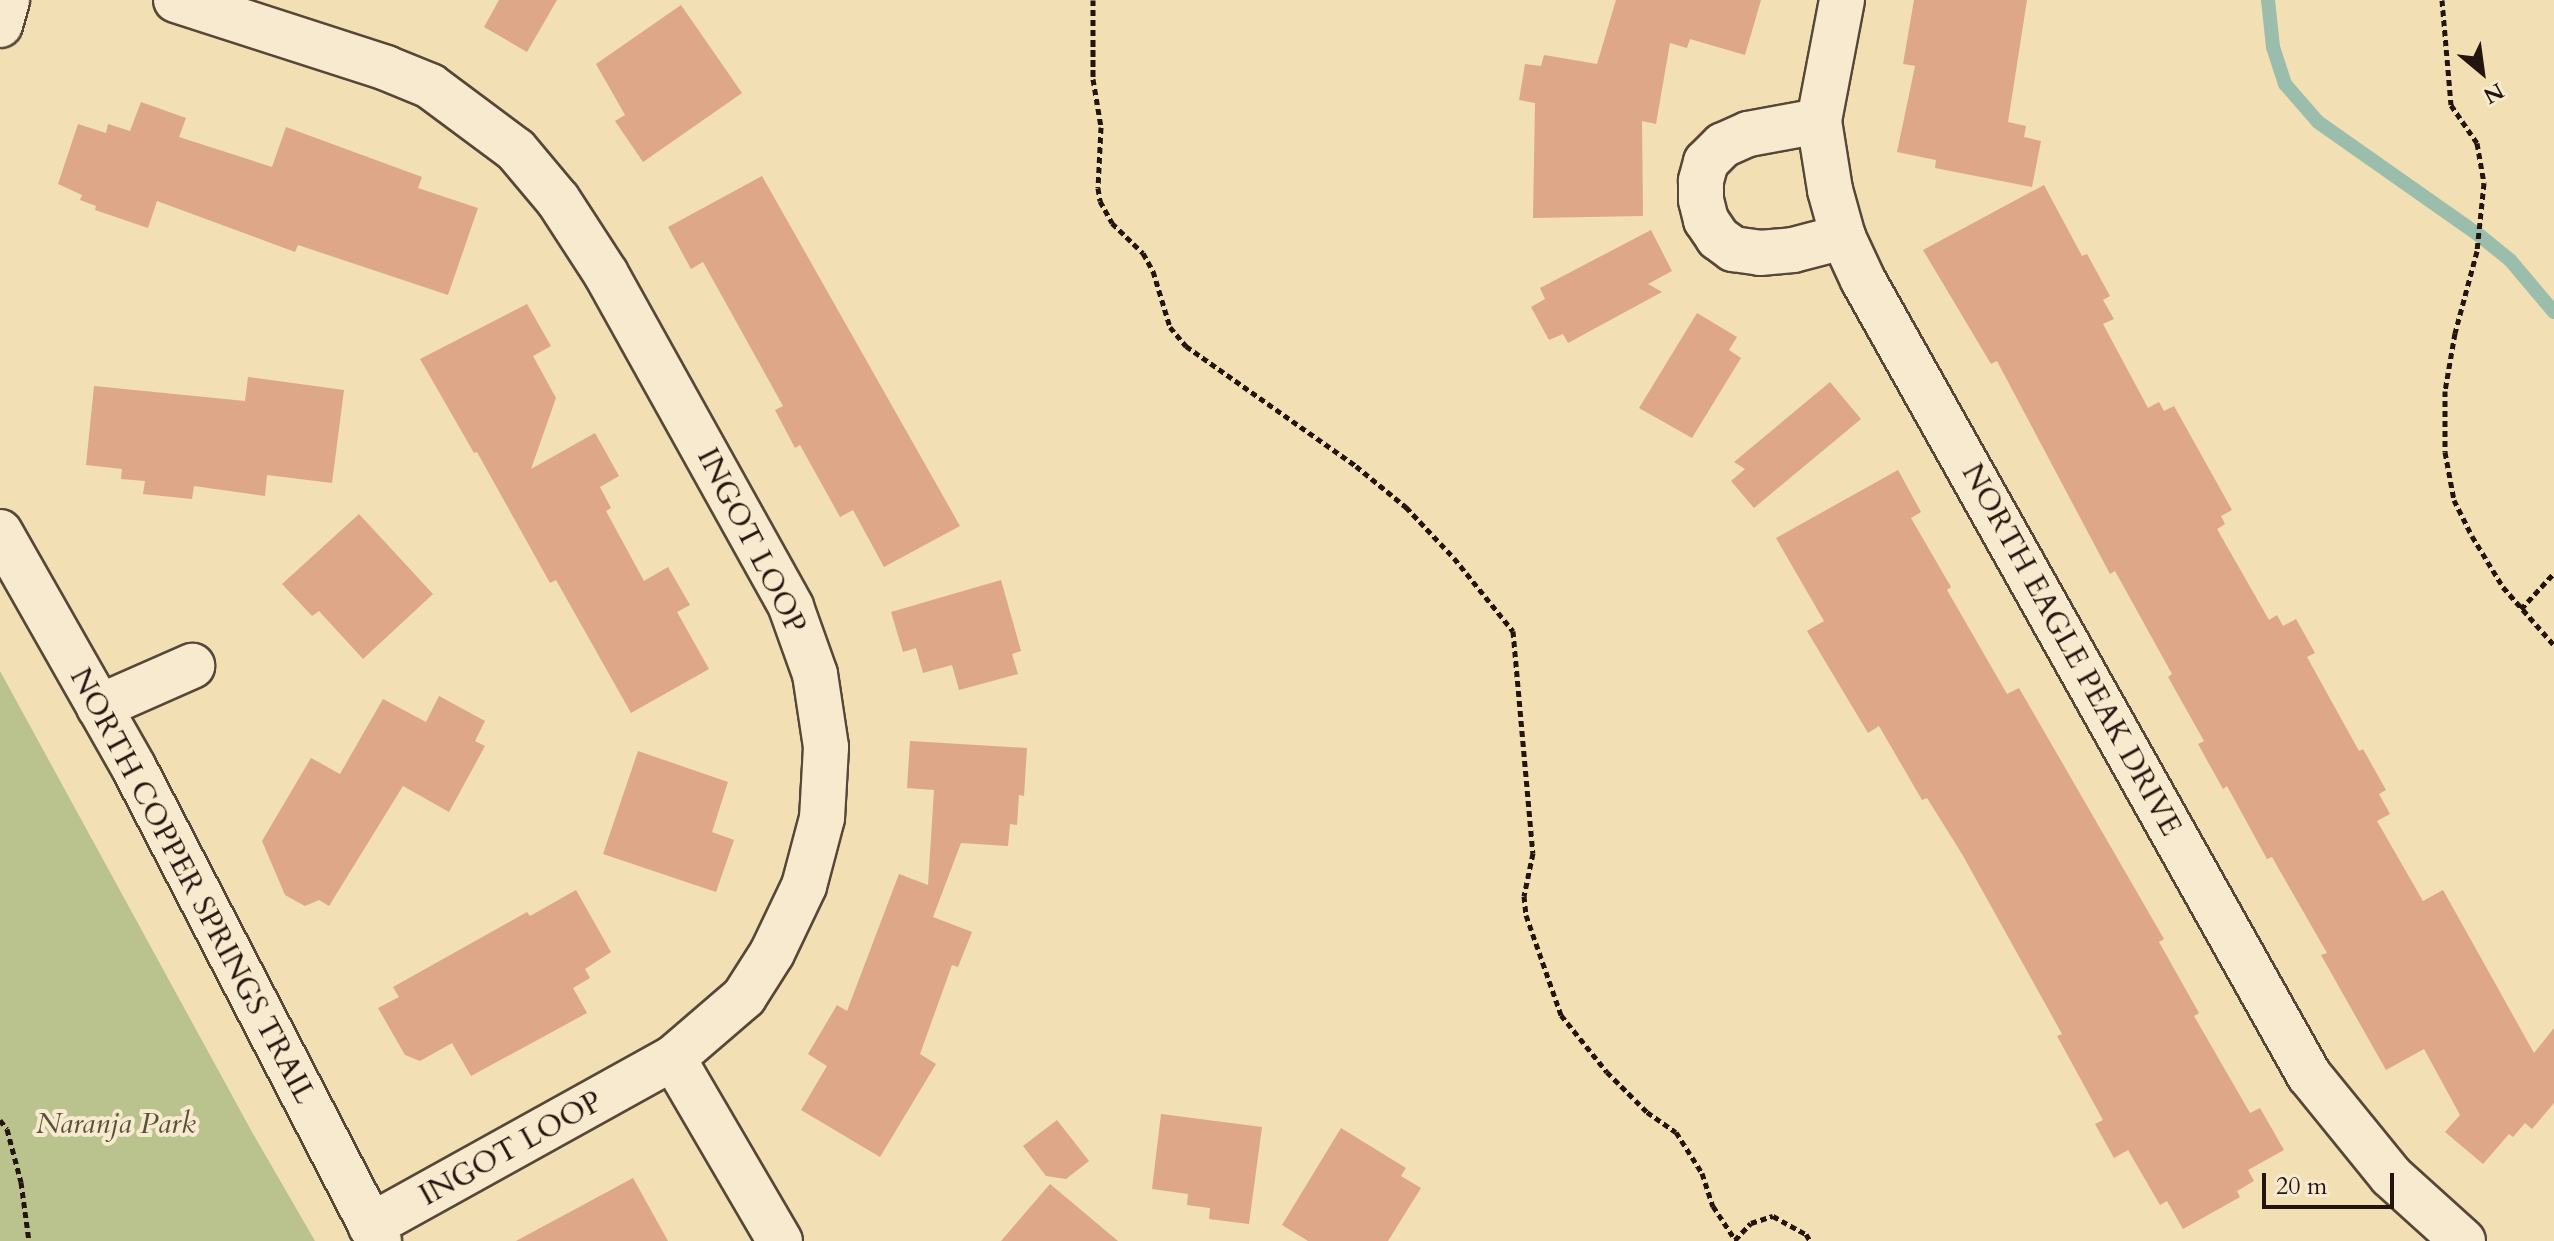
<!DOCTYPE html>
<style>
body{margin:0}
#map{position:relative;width:2554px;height:1241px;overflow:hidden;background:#f2dfb4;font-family:Cardo,serif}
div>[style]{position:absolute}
.green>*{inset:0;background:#bac28d}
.stream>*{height:14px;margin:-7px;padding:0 7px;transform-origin:7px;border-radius:7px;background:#9bbdac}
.building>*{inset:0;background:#dda788}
.path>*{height:5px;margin-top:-2.5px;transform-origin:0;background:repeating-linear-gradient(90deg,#23140e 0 6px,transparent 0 10px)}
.roads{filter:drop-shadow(2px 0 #574738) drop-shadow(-2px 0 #574738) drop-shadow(0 2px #574738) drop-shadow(0 -2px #574738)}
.minor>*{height:44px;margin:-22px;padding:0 22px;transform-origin:22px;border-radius:22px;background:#f7eace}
span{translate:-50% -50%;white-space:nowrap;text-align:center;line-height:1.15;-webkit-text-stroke:8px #f7eace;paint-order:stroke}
.street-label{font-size:30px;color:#23140e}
.park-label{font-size:30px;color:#58513a;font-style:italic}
.north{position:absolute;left:2442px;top:32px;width:80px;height:80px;-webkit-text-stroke:6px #f7eace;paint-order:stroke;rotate:151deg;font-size:22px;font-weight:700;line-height:32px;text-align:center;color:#23140e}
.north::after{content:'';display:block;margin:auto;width:28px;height:36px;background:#23140e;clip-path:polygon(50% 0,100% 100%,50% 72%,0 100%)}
.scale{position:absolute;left:2262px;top:1173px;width:132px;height:36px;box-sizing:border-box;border:4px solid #23140e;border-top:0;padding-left:10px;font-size:24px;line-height:28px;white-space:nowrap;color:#23140e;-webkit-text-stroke:6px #f7eace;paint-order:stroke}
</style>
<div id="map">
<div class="green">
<div style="clip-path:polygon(0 671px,252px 1132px,315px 1241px,0 1241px)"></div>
</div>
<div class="stream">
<div style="left:2268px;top:0;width:47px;rotate:83.9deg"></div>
<div style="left:2273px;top:47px;width:39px;rotate:72deg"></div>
<div style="left:2285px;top:84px;width:50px;rotate:49deg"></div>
<div style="left:2318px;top:122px;width:197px;rotate:35.1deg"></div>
<div style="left:2479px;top:235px;width:40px;rotate:39deg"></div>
<div style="left:2510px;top:260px;width:68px;rotate:49.8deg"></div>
</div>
<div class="building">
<div style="clip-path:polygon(499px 0,557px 0,527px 52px,484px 27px)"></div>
<div style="clip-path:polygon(1616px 0,1761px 0,1745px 55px,1690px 39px,1687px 48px,1670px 43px,1656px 124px,1642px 121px,1643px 216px,1533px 218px,1535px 103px,1519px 100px,1525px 64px,1541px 66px,1544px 55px,1597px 64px)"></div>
<div style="clip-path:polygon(1914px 0,2027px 0,2008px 122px,2026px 126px,2024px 137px,2041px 141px,2032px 187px,1935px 168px,1936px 160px,1897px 152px,1915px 66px,1903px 64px)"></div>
<div style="clip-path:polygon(681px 5px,742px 93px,643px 162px,615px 121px,625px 115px,596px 64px)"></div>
<div style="clip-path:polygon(141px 102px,186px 118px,179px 137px,272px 167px,286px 127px,422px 177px,418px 188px,478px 208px,448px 295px,298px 245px,295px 252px,157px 201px,148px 228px,95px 210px,96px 206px,80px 200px,82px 195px,58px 184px,78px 124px,106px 133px,108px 124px,130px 131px)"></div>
<div style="clip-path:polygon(762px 176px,960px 526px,884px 567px,853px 510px,840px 517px,800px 445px,795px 448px,775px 410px,783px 406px,703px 262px,691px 269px,668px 227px)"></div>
<div style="clip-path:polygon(2044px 185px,2082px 256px,2087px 254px,2110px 296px,2103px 300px,2114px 319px,2103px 324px,2148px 408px,2159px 402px,2164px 411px,2174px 406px,2232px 510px,2221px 516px,2225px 524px,2217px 529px,2269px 620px,2277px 615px,2283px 626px,2296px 619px,2315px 653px,2307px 657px,2359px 751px,2363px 749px,2386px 790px,2379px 794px,2390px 814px,2377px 821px,2423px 901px,2443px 890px,2534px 1053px,2554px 1028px,2554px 1103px,2532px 1129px,2525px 1123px,2513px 1137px,2509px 1134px,2483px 1164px,2445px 1132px,2460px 1115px,2424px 1049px,2386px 1070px,2321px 955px,2327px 953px,2272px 857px,2267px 859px,2227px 786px,2223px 789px,2198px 744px,2204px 741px,2168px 677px,2172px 674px,2115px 571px,2110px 574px,1997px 361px,1991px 364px,1923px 250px)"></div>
<div style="clip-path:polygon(1651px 230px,1672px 271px,1648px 284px,1662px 292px,1568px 343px,1563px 334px,1549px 340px,1531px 307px,1545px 299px,1540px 288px)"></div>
<div style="clip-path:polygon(527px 304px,551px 346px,533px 356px,556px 398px,531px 469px,595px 433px,619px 476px,600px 487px,611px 508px,606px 511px,644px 581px,668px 567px,690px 605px,677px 612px,709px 669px,631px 713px,556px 580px,550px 583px,477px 452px,474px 453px,420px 359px)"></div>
<div style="clip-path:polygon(1697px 313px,1737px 337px,1729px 350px,1741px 358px,1692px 438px,1639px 408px)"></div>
<div style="clip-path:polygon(248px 377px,344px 390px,332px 483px,267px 475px,265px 496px,194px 486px,192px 499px,143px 494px,145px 481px,121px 479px,122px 469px,86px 465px,94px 386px,245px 401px)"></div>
<div style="clip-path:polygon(1830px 382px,1861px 419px,1754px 508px,1731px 481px,1745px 469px,1734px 462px)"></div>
<div style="clip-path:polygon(1898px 470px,1921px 512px,1911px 518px,1951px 587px,1947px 590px,2007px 694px,2019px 688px,2164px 939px,2159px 942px,2199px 1013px,2194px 1016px,2250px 1113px,2260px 1108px,2284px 1150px,2248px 1170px,2254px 1181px,2237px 1191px,2240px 1197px,2183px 1229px,2167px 1201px,2160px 1205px,2128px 1150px,2114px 1158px,2095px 1124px,2103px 1120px,2057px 1036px,2062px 1034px,1962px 854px,1927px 798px,1922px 800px,1879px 726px,1868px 733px,1807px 631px,1824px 621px,1776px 538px)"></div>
<div style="clip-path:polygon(359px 514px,433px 594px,363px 659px,319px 611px,312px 616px,282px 584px)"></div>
<div style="clip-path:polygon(1001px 580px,1021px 651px,1012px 654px,1018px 674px,959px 690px,952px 665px,923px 673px,916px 648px,903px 652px,891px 612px)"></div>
<div style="clip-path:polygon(439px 696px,485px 721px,475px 741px,485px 746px,449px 812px,403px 786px,329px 906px,319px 900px,305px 906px,285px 895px,262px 841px,311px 758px,340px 774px,383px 699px,426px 722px)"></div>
<div style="clip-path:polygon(910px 741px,1027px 748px,1024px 796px,1019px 795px,1017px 825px,1010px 824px,1008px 846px,961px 843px,933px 917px,972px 932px,958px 967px,952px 965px,920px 1054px,936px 1064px,880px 1157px,801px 1110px,827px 1066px,808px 1054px,837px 1005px,847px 1011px,899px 874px,928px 885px,934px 790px,907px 788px)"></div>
<div style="clip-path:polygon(638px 751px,728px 782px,712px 832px,734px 840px,716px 892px,603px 854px)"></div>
<div style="clip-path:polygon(576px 890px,611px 952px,585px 969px,590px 978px,573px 988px,587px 1013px,471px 1076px,452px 1043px,420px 1061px,405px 1055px,378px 1008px,399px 997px,393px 987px,527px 912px,530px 916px)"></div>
<div style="clip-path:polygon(1161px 1114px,1262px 1127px,1249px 1224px,1209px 1219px,1210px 1208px,1187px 1205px,1188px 1194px,1152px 1189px)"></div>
<div style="clip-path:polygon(1057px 1120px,1089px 1161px,1066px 1179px,1046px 1176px,1023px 1146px)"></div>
<div style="clip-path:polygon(1341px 1128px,1406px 1168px,1401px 1176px,1421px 1188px,1388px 1241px,1308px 1241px,1282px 1225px)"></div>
<div style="clip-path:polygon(633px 1178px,668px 1241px,516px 1241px)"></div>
<div style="clip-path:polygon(1050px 1184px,1118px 1241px,1001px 1241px)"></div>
</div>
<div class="path">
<div style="left:1093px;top:0;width:79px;rotate:90deg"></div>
<div style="left:1093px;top:79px;width:49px;rotate:80.5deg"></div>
<div style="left:1101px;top:127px;width:61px;rotate:92.8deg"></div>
<div style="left:1098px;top:188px;width:13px;rotate:81deg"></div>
<div style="left:1100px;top:201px;width:25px;rotate:61deg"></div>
<div style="left:1112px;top:223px;width:43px;rotate:44.1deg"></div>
<div style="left:1143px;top:253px;width:21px;rotate:61deg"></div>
<div style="left:1153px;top:271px;width:59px;rotate:73.1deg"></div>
<div style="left:1170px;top:327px;width:25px;rotate:50deg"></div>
<div style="left:1186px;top:346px;width:208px;rotate:35.2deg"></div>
<div style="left:1356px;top:466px;width:65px;rotate:39.4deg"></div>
<div style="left:1406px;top:507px;width:70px;rotate:46.7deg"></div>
<div style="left:1454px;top:558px;width:94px;rotate:51.1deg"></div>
<div style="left:1513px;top:631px;width:223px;rotate:84.9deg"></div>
<div style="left:1533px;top:853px;width:44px;rotate:101.8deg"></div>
<div style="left:1524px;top:896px;width:19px;rotate:84deg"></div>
<div style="left:1526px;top:915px;width:106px;rotate:70.7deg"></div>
<div style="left:1561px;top:1015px;width:73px;rotate:51.1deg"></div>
<div style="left:1607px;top:1072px;width:57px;rotate:45deg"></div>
<div style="left:1647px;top:1112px;width:35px;rotate:35deg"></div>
<div style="left:1676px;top:1132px;width:49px;rotate:57.6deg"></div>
<div style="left:1702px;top:1173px;width:35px;rotate:72deg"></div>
<div style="left:1713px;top:1206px;width:42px;rotate:56.7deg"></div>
<div style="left:2442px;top:0;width:105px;rotate:85.1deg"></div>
<div style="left:2451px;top:105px;width:46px;rotate:55.6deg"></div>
<div style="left:2477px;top:143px;width:41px;rotate:80.1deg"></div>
<div style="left:2484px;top:183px;width:68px;rotate:95.9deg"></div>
<div style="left:2477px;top:251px;width:85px;rotate:105deg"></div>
<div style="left:2455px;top:333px;width:59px;rotate:99.8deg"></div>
<div style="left:2445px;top:391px;width:61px;rotate:90deg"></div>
<div style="left:2445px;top:452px;width:49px;rotate:79.4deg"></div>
<div style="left:2454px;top:500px;width:40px;rotate:63.4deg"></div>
<div style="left:2472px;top:536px;width:60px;rotate:58.7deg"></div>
<div style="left:2503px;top:587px;width:77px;rotate:48.7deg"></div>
<div style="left:2521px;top:609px;width:49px;rotate:-47.5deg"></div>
<div style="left:0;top:1120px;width:11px;rotate:52deg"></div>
<div style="left:7px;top:1129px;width:55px;rotate:75.2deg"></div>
<div style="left:21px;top:1182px;width:60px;rotate:82.3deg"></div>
<div style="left:1735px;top:1240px;width:23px;rotate:-47deg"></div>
<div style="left:1751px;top:1223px;width:23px;rotate:-18deg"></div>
<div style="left:1773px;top:1216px;width:38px;rotate:29deg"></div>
<div style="left:1806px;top:1234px;width:8px;rotate:60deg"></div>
</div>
<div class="roads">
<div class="minor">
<div style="left:176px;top:0;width:221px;rotate:17.9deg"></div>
<div style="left:386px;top:68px;width:48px;rotate:22.2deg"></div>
<div style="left:430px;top:86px;width:107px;rotate:36.7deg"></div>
<div style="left:516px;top:150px;width:65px;rotate:50deg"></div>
<div style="left:558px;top:200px;width:88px;rotate:57deg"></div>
<div style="left:606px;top:274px;width:381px;rotate:60.9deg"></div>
<div style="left:791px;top:607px;width:71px;rotate:70.3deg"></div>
<div style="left:815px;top:674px;width:74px;rotate:81.4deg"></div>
<div style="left:826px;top:747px;width:71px;rotate:93.2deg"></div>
<div style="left:822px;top:818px;width:70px;rotate:104.8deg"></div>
<div style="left:804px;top:886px;width:74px;rotate:115.5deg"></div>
<div style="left:772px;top:953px;width:52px;rotate:122.5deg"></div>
<div style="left:744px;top:997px;width:94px;rotate:139.3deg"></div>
<div style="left:673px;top:1058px;width:346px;rotate:151deg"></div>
<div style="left:1842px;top:0;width:123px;rotate:100.8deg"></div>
<div style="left:1819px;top:121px;width:70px;rotate:80.9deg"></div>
<div style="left:1830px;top:190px;width:49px;rotate:74.5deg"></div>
<div style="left:1843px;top:237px;width:47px;rotate:65.1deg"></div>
<div style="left:1863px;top:280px;width:912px;rotate:60.71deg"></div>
<div style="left:2309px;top:1075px;width:130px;rotate:50.9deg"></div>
<div style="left:2391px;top:1176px;width:97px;rotate:42.1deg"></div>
<div style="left:0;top:25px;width:26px;rotate:-74deg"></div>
<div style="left:1819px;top:121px;width:72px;rotate:169.6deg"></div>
<div style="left:1748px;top:134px;width:27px;rotate:156deg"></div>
<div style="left:1723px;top:145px;width:24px;rotate:135deg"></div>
<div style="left:1706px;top:162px;width:20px;rotate:105deg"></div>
<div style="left:1701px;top:181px;width:19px;rotate:90deg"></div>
<div style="left:1701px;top:200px;width:21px;rotate:76deg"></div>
<div style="left:1706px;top:220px;width:22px;rotate:56deg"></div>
<div style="left:1718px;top:238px;width:19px;rotate:36deg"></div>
<div style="left:1733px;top:249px;width:27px;rotate:8deg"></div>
<div style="left:1760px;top:253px;width:33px;rotate:-5deg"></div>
<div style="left:1793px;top:250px;width:52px;rotate:-14.6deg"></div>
<div style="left:0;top:532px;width:271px;rotate:60.4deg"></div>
<div style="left:134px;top:768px;width:533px;rotate:62.62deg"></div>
<div style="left:99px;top:707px;width:102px;rotate:-23.8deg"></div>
<div style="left:673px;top:1058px;width:212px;rotate:59.7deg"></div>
</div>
</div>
<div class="street-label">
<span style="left:751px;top:541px;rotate:63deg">INGOT LOOP</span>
<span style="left:2071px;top:650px;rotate:61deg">NORTH EAGLE PEAK DRIVE</span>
<span style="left:192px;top:886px;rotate:62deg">NORTH COPPER SPRINGS TRAIL</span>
<span style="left:511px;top:1149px;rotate:-29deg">INGOT LOOP</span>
</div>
<div class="park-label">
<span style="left:116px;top:1124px">Naranja Park</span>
</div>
<div class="north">N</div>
<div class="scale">20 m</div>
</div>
